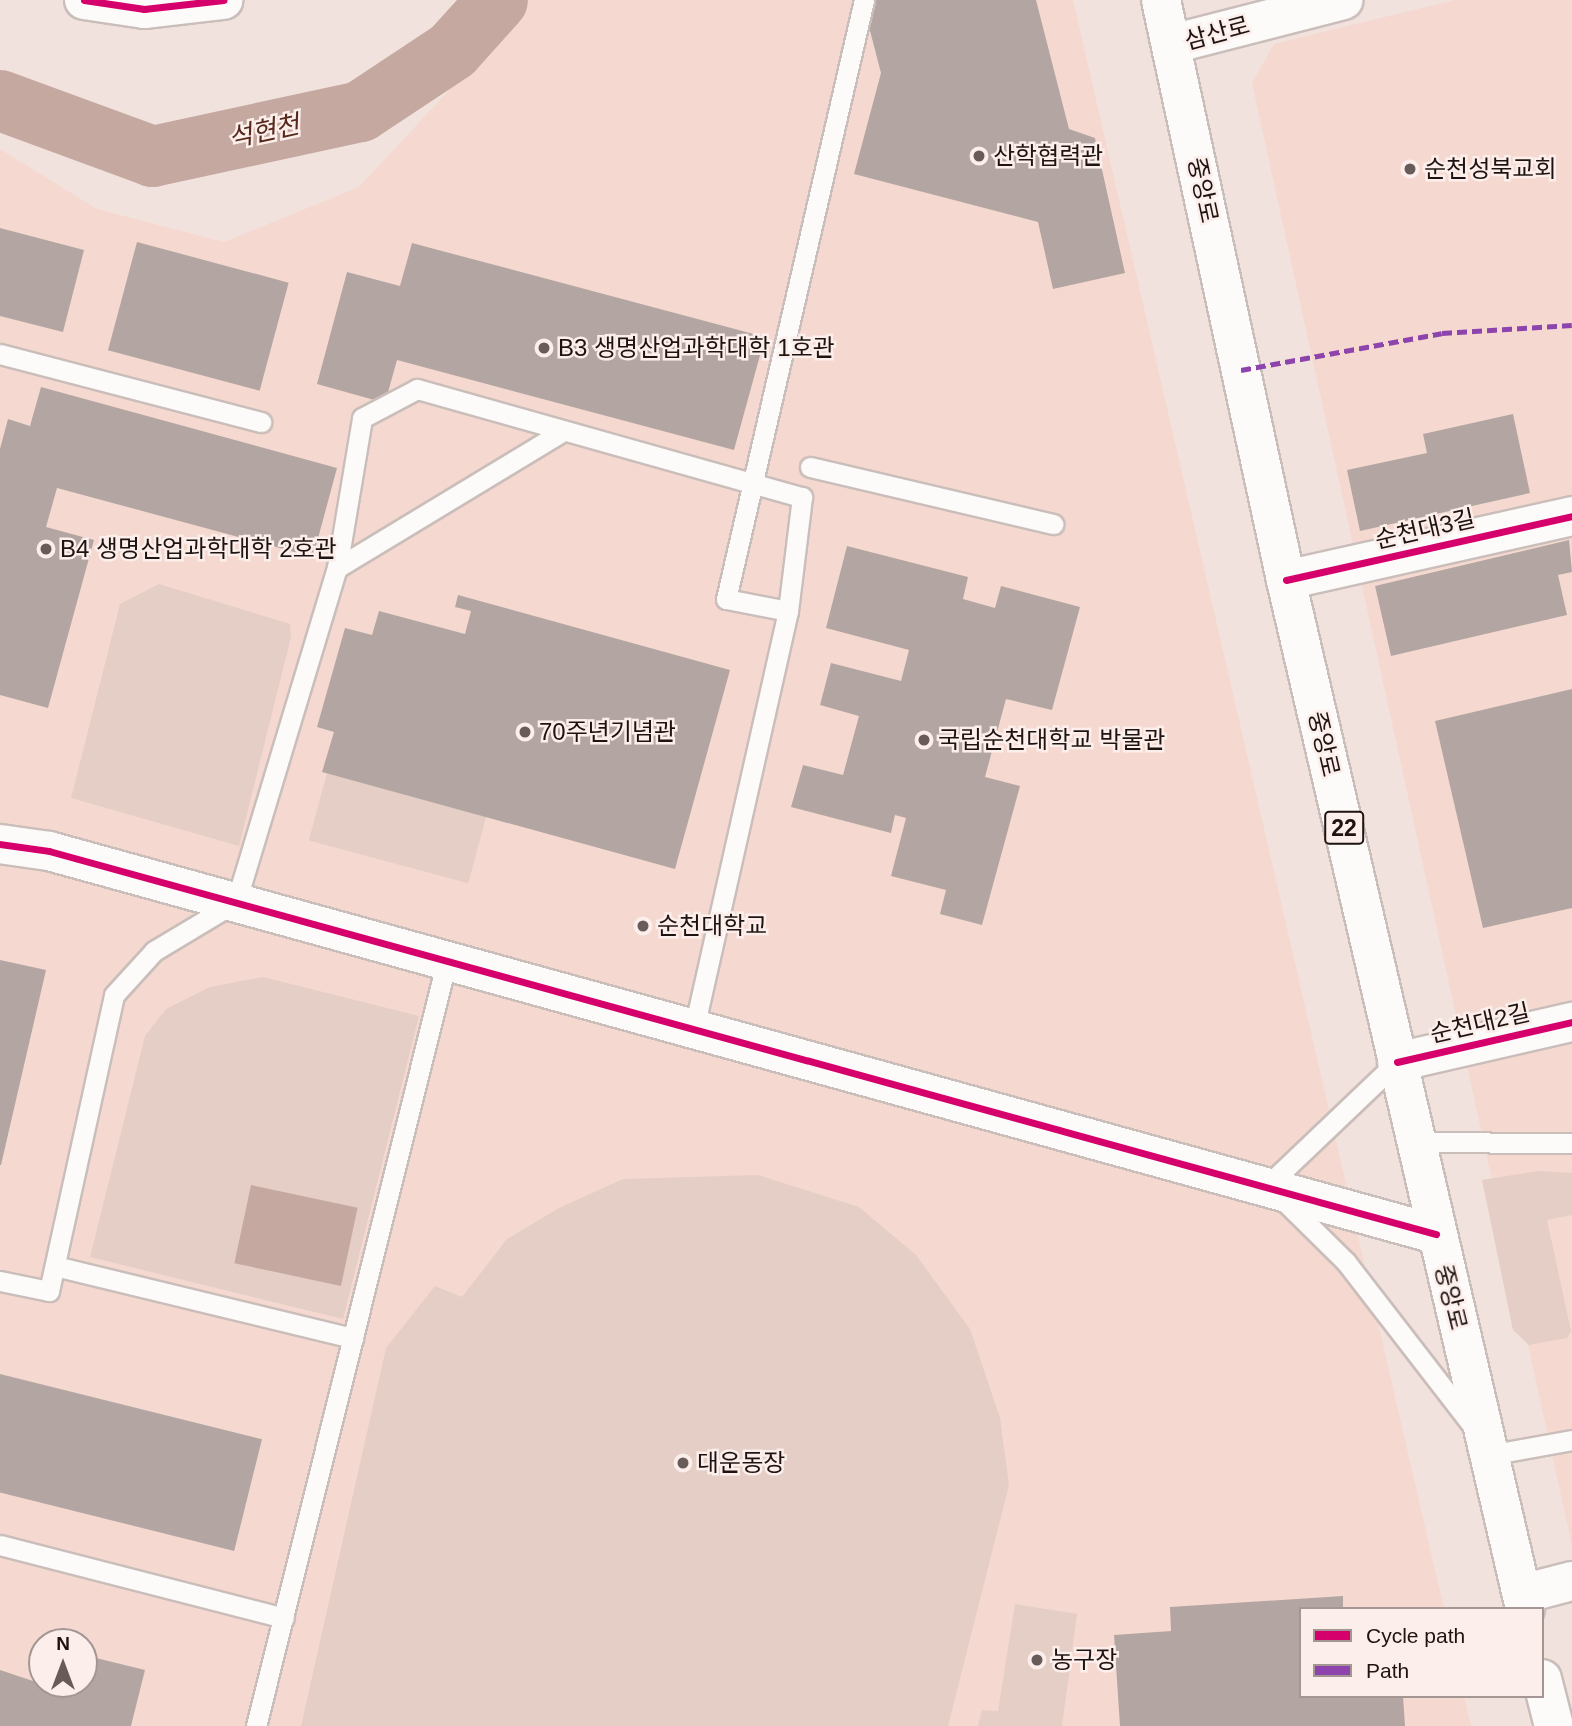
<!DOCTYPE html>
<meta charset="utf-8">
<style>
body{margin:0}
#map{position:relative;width:1572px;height:1726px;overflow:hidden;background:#f2e2dd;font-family:Arial,"Noto Sans KR",sans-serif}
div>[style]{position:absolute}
.built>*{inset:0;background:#f5d9d0}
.green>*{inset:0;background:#e4cec6;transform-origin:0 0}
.water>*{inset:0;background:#c5a9a1;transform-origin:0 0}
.river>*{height:61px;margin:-30.5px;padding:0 30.5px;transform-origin:30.5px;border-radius:30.5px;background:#c5a9a1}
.building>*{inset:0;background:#b3a6a2;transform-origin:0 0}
.roads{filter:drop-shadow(2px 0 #cabeba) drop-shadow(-2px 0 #cabeba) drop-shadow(0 2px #cabeba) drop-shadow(0 -2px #cabeba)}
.lane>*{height:19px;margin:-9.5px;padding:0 9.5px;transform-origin:9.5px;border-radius:9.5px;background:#fdfbfa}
.street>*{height:38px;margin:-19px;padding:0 19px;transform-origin:19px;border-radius:19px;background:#fdfbfa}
.secondary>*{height:38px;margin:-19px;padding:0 19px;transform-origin:19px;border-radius:19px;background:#fdfbfa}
.primary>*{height:38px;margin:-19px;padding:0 19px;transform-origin:19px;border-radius:19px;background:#fdfbfa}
.quiet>*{height:5px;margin-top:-2.5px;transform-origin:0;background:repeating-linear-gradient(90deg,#8e44ad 0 10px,transparent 0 15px)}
.cycleway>*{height:7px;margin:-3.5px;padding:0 3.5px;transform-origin:3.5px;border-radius:3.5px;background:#d6006c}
.dots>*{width:19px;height:19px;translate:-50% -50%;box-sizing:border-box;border:4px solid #fbeeeb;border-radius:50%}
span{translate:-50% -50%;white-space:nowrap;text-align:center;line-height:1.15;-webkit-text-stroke:5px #fbeeeb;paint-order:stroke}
.shield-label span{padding:2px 5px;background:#fbeeeb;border:2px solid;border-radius:5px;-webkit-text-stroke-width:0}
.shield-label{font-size:23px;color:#1e1310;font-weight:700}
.street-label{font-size:24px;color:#1e1310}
.poi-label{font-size:24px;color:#1e1310}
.left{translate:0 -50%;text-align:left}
.water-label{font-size:26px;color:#56281a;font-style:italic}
.legend{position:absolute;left:1299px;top:1607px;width:245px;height:91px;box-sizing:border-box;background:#fbeeeb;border:2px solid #a39693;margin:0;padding:9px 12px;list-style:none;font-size:21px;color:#1e1310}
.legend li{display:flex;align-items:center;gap:14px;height:35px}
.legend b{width:35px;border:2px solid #a39693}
.north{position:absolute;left:28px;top:1628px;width:70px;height:70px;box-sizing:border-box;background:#fbeeeb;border:2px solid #a39693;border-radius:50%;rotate:0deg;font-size:19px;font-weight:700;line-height:28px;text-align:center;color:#1e1310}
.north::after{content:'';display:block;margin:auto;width:24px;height:32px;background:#685b58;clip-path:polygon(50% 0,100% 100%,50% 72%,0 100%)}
</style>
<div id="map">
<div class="built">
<div style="clip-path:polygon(evenodd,526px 0,1073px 0,1444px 1609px,1301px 1609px,1301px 1696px,1464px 1696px,1471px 1726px,0 1726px,0 149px,97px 209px,224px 242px,359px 187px,493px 43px,526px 0,42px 1642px,84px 1642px,84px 1684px,42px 1684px,42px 1642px)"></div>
<div style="clip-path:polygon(1454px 0,1572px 0,1572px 1546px,1252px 83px,1274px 44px)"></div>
</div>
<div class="green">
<div style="clip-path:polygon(159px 584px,290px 624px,291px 637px,239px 846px,71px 798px,120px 604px)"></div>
<div style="left:327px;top:773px;width:165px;height:70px;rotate:15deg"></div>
<div style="clip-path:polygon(263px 977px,419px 1016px,343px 1319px,90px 1257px,145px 1036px,166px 1009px,210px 987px)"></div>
<div style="clip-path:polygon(1538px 1171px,1572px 1173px,1572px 1215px,1547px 1220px,1571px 1331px,1567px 1338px,1529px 1345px,1513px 1330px,1482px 1180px)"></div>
<div style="clip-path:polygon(758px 1175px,859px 1207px,916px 1255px,970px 1329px,1000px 1418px,1009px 1485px,948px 1726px,301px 1726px,386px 1348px,435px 1286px,462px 1297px,507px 1239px,559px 1208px,623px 1179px)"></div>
<div style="clip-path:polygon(1015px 1604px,1077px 1614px,1062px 1726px,978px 1726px,982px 1710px,998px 1711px)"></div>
</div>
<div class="water">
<div style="left:251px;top:1185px;width:109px;height:80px;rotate:12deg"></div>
</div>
<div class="river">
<div style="left:0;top:100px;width:162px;rotate:20.2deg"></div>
<div style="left:152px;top:156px;width:213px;rotate:-12.2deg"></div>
<div style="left:360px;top:111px;width:110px;rotate:-33.5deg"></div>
<div style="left:452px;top:50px;width:67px;rotate:-48deg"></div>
</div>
<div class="building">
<div style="clip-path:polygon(862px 0,1036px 0,1069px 129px,1095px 138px,1125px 273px,1053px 289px,1038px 222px,854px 174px,881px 73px)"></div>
<div style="clip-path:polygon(0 228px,84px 250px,63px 332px,0 316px)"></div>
<div style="left:137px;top:242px;width:157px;height:112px;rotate:15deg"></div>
<div style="clip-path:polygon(412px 243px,765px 337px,734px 450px,397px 360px,385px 403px,317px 384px,347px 272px,400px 286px)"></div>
<div style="clip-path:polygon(41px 387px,337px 468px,313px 557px,57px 488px,46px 527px,94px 540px,48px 708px,0 695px,0 449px,8px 419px,30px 426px)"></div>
<div style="clip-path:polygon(1513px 414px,1530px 493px,1360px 531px,1347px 470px,1427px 453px,1423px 434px)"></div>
<div style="clip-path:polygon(1569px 540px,1572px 572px,1558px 575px,1567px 615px,1391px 656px,1375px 586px)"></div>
<div style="clip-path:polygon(847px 546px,968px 577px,963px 599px,995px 608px,1001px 586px,1080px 607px,1052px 710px,1006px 699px,985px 777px,1020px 786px,982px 925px,940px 914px,946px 890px,891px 876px,906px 818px,895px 815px,891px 833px,791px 807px,803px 765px,843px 775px,859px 716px,820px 705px,831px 663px,901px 681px,909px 650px,826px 628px)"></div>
<div style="clip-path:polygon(458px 595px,730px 670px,675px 869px,322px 772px,334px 732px,317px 727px,345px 628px,372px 635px,379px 611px,465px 634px,471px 611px,455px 607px)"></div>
<div style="clip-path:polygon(1572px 689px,1572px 908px,1483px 928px,1435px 721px)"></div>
<div style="clip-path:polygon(0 960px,46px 970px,1px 1165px,0 1165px)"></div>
<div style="left:0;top:1374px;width:270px;height:115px;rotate:14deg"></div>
<div style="clip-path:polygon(1343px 1596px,1343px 1609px,1301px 1609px,1301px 1696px,1403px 1696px,1405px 1726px,1120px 1726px,1114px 1635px,1171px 1631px,1170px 1607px)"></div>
<div style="clip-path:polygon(92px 1657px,145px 1670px,131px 1726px,0 1726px,0 1670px,42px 1684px,84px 1691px)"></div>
</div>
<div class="roads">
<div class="lane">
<div style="left:0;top:354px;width:270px;rotate:14.6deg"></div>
<div style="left:810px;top:467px;width:250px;rotate:13.2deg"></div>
<div style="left:337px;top:568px;width:152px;rotate:-80.5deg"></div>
<div style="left:362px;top:418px;width:62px;rotate:-27.8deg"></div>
<div style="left:417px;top:389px;width:400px;rotate:15.7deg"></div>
<div style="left:802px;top:497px;width:115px;rotate:97deg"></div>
<div style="left:788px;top:611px;width:426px;rotate:102.7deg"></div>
<div style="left:788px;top:611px;width:63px;rotate:-169deg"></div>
<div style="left:726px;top:599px;width:615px;rotate:-77.03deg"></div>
<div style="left:1397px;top:1062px;width:178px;rotate:136.4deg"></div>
<div style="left:1268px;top:1185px;width:110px;rotate:44.6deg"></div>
<div style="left:1346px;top:1262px;width:211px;rotate:52.3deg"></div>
<div style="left:1416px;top:1142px;width:156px;rotate:0.4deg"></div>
<div style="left:55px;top:1266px;width:307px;rotate:13.6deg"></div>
<div style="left:0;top:1281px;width:50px;rotate:11.5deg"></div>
<div style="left:49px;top:1291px;width:303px;rotate:-77.6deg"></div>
<div style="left:114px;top:995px;width:59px;rotate:-47.7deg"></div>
<div style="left:154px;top:951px;width:96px;rotate:-30.9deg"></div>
<div style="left:236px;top:902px;width:349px;rotate:-73.2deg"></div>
<div style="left:337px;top:568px;width:264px;rotate:-31.2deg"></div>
<div style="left:1489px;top:1455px;width:84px;rotate:-10.2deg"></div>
<div style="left:0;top:1545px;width:293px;rotate:14.4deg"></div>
<div style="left:256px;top:1726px;width:789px;rotate:-76deg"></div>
</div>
<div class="street">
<div style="left:1286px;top:580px;width:293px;rotate:-12.6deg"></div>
<div style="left:0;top:844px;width:49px;rotate:8.1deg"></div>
<div style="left:49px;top:851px;width:1439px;rotate:15.44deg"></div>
<div style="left:1397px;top:1062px;width:180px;rotate:-12.9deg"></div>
<div style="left:1522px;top:1594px;width:52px;rotate:-14.6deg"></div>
</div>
<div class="secondary">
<div style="left:84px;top:0;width:61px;rotate:8.5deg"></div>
<div style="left:144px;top:9px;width:80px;rotate:-6.5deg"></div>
<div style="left:1172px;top:44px;width:177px;rotate:-14.4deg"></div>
</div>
<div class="primary">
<div style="left:1161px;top:0;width:593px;rotate:77.84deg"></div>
<div style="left:1286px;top:580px;width:1056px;rotate:76.92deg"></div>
<div style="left:1542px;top:1679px;width:49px;rotate:75.7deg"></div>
</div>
</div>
<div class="quiet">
<div style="left:1241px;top:370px;width:204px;rotate:-10.4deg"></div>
<div style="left:1442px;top:333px;width:130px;rotate:-3.5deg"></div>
</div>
<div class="cycleway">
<div style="left:84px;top:0;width:61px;rotate:8.5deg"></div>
<div style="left:144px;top:9px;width:80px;rotate:-6.5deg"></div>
<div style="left:1286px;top:580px;width:293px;rotate:-12.6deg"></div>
<div style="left:0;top:844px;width:49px;rotate:8.1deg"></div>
<div style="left:49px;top:851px;width:1439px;rotate:15.44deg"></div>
<div style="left:1397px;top:1062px;width:180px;rotate:-12.9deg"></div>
</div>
<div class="dots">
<div style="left:979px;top:156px;background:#685b58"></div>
<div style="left:1410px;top:169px;background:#685b58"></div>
<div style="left:544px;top:348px;background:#685b58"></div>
<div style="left:46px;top:549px;background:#685b58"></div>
<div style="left:525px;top:732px;background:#685b58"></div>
<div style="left:924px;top:740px;background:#685b58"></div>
<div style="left:643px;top:926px;background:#685b58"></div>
<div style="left:683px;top:1463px;background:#685b58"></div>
<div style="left:1037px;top:1660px;background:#685b58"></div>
</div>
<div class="shield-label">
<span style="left:1344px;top:828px">22</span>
</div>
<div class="street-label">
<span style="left:1217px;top:33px;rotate:-15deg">삼산로</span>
<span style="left:1203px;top:190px;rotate:78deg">중앙로</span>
<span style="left:1425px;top:529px;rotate:-13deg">순천대3길</span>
<span style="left:1324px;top:744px;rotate:77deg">중앙로</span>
<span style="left:1480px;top:1023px;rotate:-13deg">순천대2길</span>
<span style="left:1451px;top:1297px;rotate:76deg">중앙로</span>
</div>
<div class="poi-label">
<span class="left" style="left:993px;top:156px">산학협력관</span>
<span class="left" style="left:1424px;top:169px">순천성북교회</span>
<span class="left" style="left:558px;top:348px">B3 생명산업과학대학 1호관</span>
<span class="left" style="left:60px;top:549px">B4 생명산업과학대학 2호관</span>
<span class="left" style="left:539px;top:732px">70주년기념관</span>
<span class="left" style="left:938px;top:740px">국립순천대학교 박물관</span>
<span class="left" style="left:657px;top:926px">순천대학교</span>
<span class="left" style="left:697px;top:1463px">대운동장</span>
<span class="left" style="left:1051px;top:1660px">농구장</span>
</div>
<div class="water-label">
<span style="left:264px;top:132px;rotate:-12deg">석현천</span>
</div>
<ul class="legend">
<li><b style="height:9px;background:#d6006c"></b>Cycle path</li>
<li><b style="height:9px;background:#8e44ad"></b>Path</li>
</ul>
<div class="north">N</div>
</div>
